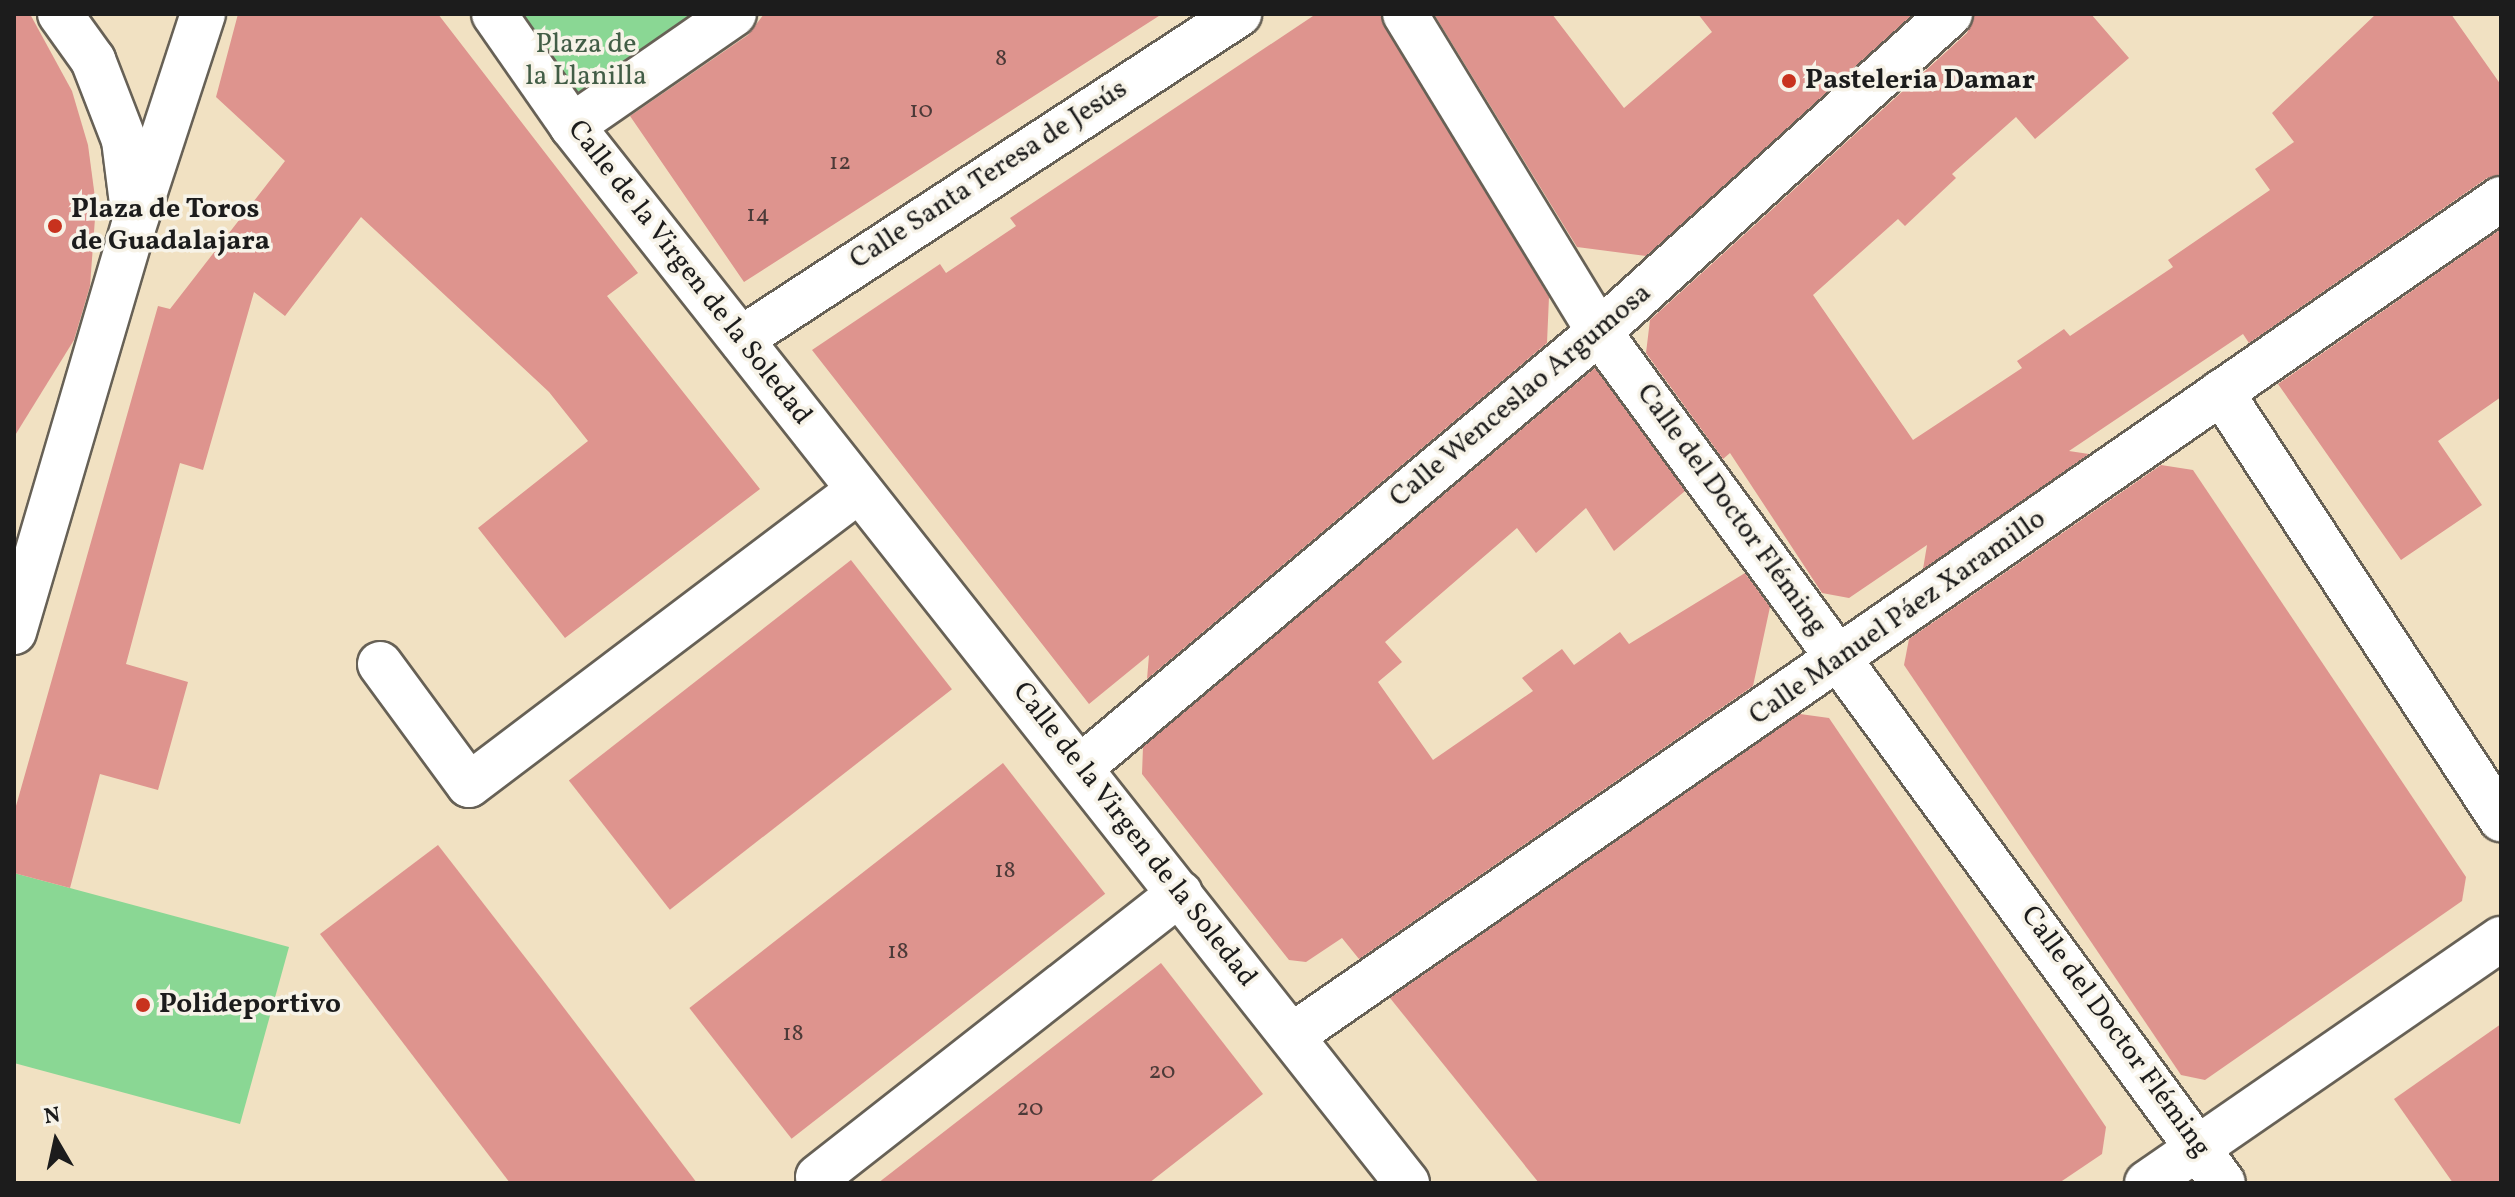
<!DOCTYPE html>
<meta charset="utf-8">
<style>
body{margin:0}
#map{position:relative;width:2515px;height:1197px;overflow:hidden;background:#f1e1c2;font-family:Vollkorn,serif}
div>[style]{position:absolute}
.green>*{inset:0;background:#8ad794}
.building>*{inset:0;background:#de948e;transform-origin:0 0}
.roads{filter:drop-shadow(2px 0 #676156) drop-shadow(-2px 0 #676156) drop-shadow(0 2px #676156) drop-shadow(0 -2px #676156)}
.minor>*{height:44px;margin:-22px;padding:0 22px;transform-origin:22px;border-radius:22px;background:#fff}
.dots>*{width:22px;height:22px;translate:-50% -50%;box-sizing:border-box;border:4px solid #f7f3e8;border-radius:50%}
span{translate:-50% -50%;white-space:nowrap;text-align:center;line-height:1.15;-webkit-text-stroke:7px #f7f3e8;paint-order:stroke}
.number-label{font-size:24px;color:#4c3a38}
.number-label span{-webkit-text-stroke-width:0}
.park-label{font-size:28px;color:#425d46}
.poi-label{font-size:28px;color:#1c1c1c;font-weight:700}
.left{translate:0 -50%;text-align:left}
.street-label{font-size:28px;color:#1c1c1c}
.frame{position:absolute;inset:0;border:16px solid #1c1c1c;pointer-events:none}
.north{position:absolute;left:16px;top:1101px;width:80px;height:80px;-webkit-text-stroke:6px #f7f3e8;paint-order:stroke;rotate:351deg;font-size:22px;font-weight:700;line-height:32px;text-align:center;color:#1c1c1c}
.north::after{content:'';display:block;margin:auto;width:28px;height:36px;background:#1c1c1c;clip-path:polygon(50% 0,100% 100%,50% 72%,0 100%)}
</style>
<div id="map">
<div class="green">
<div style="clip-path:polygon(494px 14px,734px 14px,572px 126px)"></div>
<div style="clip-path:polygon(14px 873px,289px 947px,240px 1124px,14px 1063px)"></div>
</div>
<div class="building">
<div style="clip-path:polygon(14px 14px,30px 14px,72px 91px,88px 145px,96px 205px,90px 286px,74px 340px,14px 437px)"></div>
<div style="clip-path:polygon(238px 14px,438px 14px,638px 273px,607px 296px,760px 489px,565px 638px,478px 528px,588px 441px,549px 392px,361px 217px,285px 316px,254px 292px,203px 470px,180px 463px,126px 664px,188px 682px,158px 790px,100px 774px,70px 888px,14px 873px,14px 813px,158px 306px,170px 309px,285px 161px,216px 97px)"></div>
<div style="clip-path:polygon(764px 14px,1162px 14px,744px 282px,630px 116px,748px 35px)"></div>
<div style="clip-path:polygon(1316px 14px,1380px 14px,1549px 297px,1547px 343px,1147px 679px,1149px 655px,1089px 704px,812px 350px,940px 264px,946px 273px,1016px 226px,1010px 218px)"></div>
<div style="clip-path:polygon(1434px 14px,1552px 14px,1624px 108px,1712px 32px,1698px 14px,1913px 14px,1646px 256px,1577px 247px)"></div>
<div style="clip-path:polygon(1974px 14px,2091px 14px,2129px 58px,2035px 139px,2016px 117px,1952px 174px,1956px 178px,1905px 226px,1898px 219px,1813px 295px,1913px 440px,2022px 368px,2017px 361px,2064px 329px,2070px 336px,2173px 267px,2168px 260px,2270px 190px,2255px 169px,2294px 142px,2272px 113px,2376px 14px,2451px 14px,2501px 85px,2501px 174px,2487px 178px,2249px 343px,2243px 334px,2069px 451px,2089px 454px,1923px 569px,1927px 545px,1849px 598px,1822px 593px,1730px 453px,1723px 459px,1646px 353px,1650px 320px,1967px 33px)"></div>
<div style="clip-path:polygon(2501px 229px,2501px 397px,2438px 441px,2482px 505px,2401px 560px,2278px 384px)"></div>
<div style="clip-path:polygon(1595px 368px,1685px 491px,1614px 551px,1586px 508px,1536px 553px,1517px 528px,1385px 642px,1402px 662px,1378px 682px,1433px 760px,1533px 691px,1522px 678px,1562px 649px,1574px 665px,1620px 632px,1629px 644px,1745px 573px,1770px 607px,1753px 686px,1359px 959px,1342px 938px,1306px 962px,1289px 960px,1142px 774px,1143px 747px)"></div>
<div style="clip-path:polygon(2161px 465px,2193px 470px,2466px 877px,2462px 901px,2205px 1080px,2181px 1075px,1904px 665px,1909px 639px)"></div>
<div style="left:851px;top:560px;width:164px;height:358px;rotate:52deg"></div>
<div style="clip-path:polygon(1800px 714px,1829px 718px,2106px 1127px,2102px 1154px,2059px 1183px,1539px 1183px,1390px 998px)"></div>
<div style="left:1003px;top:763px;width:166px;height:398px;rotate:52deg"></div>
<div style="clip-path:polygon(438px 845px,542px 979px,697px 1183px,510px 1183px,410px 1052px,320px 934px)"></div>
<div style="clip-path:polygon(1161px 963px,1263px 1094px,1149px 1183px,878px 1183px)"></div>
<div style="clip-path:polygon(2501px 1024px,2501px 1183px,2453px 1183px,2394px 1099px)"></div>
</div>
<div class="roads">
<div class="minor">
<div style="left:60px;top:14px;width:57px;rotate:54.3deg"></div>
<div style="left:93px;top:60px;width:86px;rotate:68.8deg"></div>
<div style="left:124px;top:140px;width:72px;rotate:82.8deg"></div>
<div style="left:494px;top:14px;width:136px;rotate:55.1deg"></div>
<div style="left:572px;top:126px;width:1347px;rotate:51.69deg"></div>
<div style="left:1405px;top:14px;width:373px;rotate:58.6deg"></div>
<div style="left:1599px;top:332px;width:1055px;rotate:53.75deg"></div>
<div style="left:572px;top:126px;width:197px;rotate:-34.7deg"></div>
<div style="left:741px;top:339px;width:595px;rotate:-33.13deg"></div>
<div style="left:2221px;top:392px;width:511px;rotate:56.75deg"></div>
<div style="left:14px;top:632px;width:424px;rotate:-73.6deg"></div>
<div style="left:134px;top:225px;width:222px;rotate:-71.9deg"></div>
<div style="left:380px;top:664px;width:150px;rotate:53.7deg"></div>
<div style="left:469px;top:785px;width:489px;rotate:-37.1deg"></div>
<div style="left:1081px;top:767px;width:676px;rotate:-40.02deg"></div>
<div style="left:1599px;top:332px;width:474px;rotate:-42.2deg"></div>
<div style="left:1293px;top:1035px;width:1469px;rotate:-34.69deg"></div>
<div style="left:818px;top:1177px;width:460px;rotate:-38.1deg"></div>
<div style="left:2147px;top:1183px;width:430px;rotate:-34.6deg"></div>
</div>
</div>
<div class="dots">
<div style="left:1789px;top:81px;background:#c8321e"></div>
<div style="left:55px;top:226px;background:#c8321e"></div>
<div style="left:143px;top:1005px;background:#c8321e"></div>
</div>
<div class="number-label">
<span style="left:1001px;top:60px">8</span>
<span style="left:921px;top:112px">10</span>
<span style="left:840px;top:164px">12</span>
<span style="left:758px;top:216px">14</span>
<span style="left:1005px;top:872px">18</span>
<span style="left:898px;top:953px">18</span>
<span style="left:793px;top:1035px">18</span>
<span style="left:1162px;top:1073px">20</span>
<span style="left:1030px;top:1110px">20</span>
</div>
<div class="park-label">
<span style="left:586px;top:61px">Plaza de<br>la Llanilla</span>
</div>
<div class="poi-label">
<span class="left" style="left:1805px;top:81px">Pasteleria Damar</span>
<span class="left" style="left:71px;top:226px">Plaza de Toros<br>de Guadalajara</span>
<span class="left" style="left:159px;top:1005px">Polideportivo</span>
</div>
<div class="street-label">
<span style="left:989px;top:175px;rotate:-33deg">Calle Santa Teresa de Jesús</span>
<span style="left:689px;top:273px;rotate:52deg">Calle de la Virgen de la Soledad</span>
<span style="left:1521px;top:396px;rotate:-40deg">Calle Wenceslao Argumosa</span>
<span style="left:1731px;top:510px;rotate:54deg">Calle del Doctor Fléming</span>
<span style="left:1898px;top:618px;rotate:-35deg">Calle Manuel Páez Xaramillo</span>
<span style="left:1134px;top:835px;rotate:52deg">Calle de la Virgen de la Soledad</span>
<span style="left:2115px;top:1032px;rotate:54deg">Calle del Doctor Fléming</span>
</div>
<div class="frame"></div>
<div class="north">N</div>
</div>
